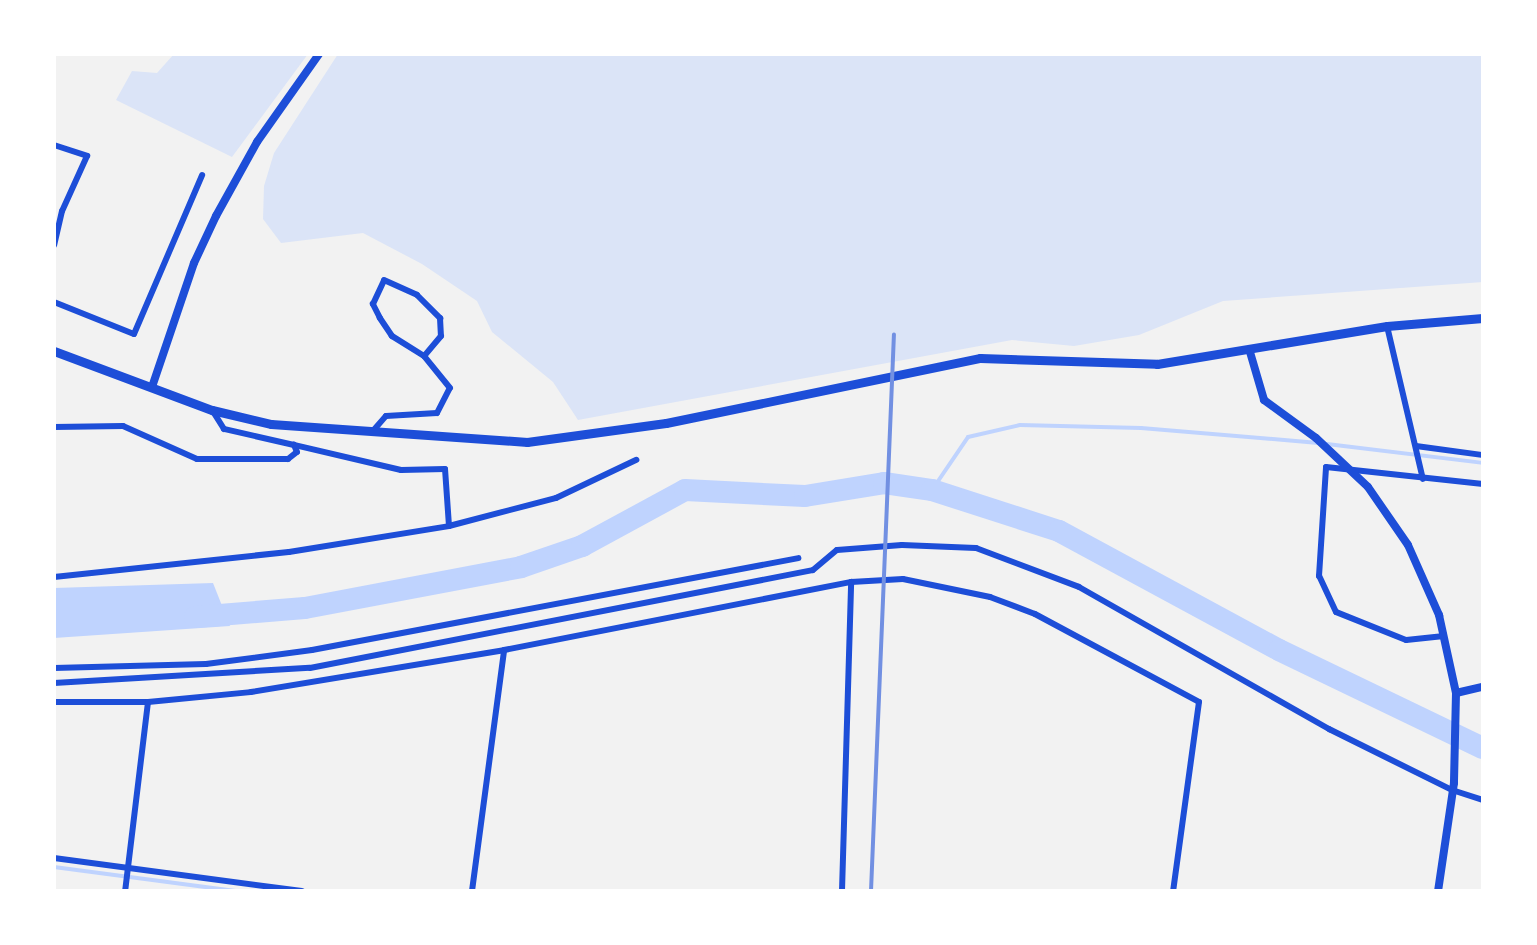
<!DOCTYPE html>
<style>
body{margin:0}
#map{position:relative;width:1537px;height:945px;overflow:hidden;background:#f2f2f2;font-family:Merriweather,serif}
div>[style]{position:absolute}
.green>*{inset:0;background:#dbe4f7}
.water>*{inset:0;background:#bfd3fe}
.stream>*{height:4px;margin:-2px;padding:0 2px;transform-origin:2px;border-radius:2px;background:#bfd3fe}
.river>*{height:22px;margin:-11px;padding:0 11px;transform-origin:11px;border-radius:11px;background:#bfd3fe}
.minor>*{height:6px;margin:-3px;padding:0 3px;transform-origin:3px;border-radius:3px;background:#1d4ed8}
.tertiary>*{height:8px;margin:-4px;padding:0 4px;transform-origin:4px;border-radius:4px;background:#1d4ed8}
.secondary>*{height:9px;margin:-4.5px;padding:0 4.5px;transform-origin:4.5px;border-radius:4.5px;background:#1d4ed8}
.rail>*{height:4px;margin:-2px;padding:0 2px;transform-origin:2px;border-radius:2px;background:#7290e2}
span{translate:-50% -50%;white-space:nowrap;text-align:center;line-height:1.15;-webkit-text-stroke:8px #fff;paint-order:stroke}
.frame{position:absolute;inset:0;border:56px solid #fff;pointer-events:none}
</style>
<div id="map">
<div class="green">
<div style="clip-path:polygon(174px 54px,308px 54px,232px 157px,116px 100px,132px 71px,157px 73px)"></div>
<div style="clip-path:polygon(338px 54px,1483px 54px,1483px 282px,1223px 301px,1139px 335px,1074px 346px,1012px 340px,578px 420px,553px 382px,492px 332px,477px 301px,422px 264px,363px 233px,281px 243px,263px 219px,264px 186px,274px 153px)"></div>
</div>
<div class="water">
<div style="clip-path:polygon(213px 583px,230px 626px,54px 638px,54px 588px)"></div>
</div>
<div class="stream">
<div style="left:1327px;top:444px;width:157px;rotate:6.9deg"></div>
<div style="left:932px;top:490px;width:64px;rotate:-55.8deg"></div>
<div style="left:968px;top:437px;width:53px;rotate:-13deg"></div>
<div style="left:1020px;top:425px;width:121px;rotate:1.4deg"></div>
<div style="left:1141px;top:428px;width:178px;rotate:4.8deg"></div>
<div style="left:54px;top:867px;width:185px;rotate:7.5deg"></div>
</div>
<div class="river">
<div style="left:195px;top:617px;width:110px;rotate:-4.7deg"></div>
<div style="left:305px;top:608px;width:220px;rotate:-10.7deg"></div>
<div style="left:521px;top:567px;width:65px;rotate:-19deg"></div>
<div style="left:582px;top:546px;width:117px;rotate:-28.5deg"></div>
<div style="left:685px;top:490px;width:120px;rotate:2.9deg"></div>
<div style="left:805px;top:496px;width:80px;rotate:-9.3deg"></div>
<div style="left:884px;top:483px;width:49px;rotate:8.3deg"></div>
<div style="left:932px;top:490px;width:133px;rotate:17.9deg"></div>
<div style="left:1059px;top:531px;width:250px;rotate:28.4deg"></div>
<div style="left:1279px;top:650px;width:226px;rotate:25.7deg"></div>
</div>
<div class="minor">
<div style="left:54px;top:145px;width:35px;rotate:18deg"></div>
<div style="left:87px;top:156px;width:60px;rotate:114.4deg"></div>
<div style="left:62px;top:211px;width:35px;rotate:103deg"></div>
<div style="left:54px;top:302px;width:86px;rotate:21.8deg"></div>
<div style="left:134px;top:334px;width:173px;rotate:-66.8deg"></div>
<div style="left:1387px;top:326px;width:157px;rotate:76.8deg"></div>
<div style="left:54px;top:427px;width:69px;rotate:-0.8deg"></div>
<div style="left:123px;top:426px;width:81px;rotate:24deg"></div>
<div style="left:197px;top:459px;width:91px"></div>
<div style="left:288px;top:459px;width:11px;rotate:-38deg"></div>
<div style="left:297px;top:452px;width:8px;rotate:-113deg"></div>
<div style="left:294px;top:445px;width:72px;rotate:-167.1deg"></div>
<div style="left:224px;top:429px;width:22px;rotate:-122deg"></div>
<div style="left:372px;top:432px;width:21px;rotate:-49deg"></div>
<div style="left:386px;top:416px;width:51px;rotate:-3.4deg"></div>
<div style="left:437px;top:413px;width:28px;rotate:-63deg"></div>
<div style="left:450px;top:388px;width:41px;rotate:-129.1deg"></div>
<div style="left:424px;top:356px;width:38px;rotate:-148deg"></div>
<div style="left:392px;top:336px;width:22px;rotate:-124deg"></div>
<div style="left:380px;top:318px;width:16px;rotate:-117deg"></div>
<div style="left:373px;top:304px;width:26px;rotate:-65deg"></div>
<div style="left:384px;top:280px;width:36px;rotate:24deg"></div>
<div style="left:417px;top:295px;width:33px;rotate:45deg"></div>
<div style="left:440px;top:318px;width:18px;rotate:87deg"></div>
<div style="left:441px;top:336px;width:26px;rotate:130deg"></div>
<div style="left:1416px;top:446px;width:68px;rotate:7.7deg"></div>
<div style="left:449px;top:526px;width:111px;rotate:-14.7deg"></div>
<div style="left:556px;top:498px;width:89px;rotate:-25.4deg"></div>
<div style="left:54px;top:577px;width:236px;rotate:-6.1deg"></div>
<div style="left:289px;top:552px;width:162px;rotate:-9.2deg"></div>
<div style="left:449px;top:526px;width:57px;rotate:-94deg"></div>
<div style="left:445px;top:469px;width:44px;rotate:178.7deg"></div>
<div style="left:401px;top:470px;width:110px;rotate:-166.8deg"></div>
<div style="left:1444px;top:636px;width:38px;rotate:174deg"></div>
<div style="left:1406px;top:640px;width:75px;rotate:-158.2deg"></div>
<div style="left:1336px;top:612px;width:40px;rotate:-115deg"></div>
<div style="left:1319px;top:576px;width:109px;rotate:-86.3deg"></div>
<div style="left:1326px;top:467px;width:158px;rotate:6.2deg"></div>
<div style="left:54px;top:668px;width:152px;rotate:-1.5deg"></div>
<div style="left:206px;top:664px;width:107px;rotate:-7.5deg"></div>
<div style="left:312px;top:650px;width:495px;rotate:-10.7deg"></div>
<div style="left:54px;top:683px;width:256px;rotate:-3.4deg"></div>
<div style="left:310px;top:668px;width:512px;rotate:-11.02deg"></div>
<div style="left:813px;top:570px;width:31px;rotate:-40deg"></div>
<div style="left:837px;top:550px;width:65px;rotate:-4.4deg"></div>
<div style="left:902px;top:545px;width:74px;rotate:2.3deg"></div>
<div style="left:976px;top:548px;width:110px;rotate:20.7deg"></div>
<div style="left:1079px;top:587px;width:288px;rotate:29.6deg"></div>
<div style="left:1329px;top:729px;width:137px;rotate:26.4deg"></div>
<div style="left:1452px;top:790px;width:33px;rotate:18deg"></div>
<div style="left:54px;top:702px;width:94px"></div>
<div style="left:148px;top:702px;width:190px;rotate:96.9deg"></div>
<div style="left:148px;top:702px;width:103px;rotate:-5.5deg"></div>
<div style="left:251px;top:692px;width:256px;rotate:-9.4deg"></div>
<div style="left:54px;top:858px;width:250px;rotate:7.6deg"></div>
<div style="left:472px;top:891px;width:243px;rotate:-82.4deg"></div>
<div style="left:504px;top:650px;width:354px;rotate:-11.1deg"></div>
<div style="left:842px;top:891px;width:309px;rotate:-88.3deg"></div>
<div style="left:851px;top:582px;width:52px;rotate:-3.3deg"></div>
<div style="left:903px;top:579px;width:89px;rotate:11.7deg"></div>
<div style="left:990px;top:597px;width:48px;rotate:20.7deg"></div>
<div style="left:1035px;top:614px;width:186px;rotate:28.2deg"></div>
<div style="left:1199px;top:702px;width:191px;rotate:97.8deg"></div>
</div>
<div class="tertiary">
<div style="left:1250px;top:352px;width:50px;rotate:73.7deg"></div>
<div style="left:1264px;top:400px;width:64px;rotate:36.2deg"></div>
<div style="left:1316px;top:438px;width:71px;rotate:43.3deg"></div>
<div style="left:1368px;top:487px;width:70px;rotate:55.4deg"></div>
<div style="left:1408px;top:545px;width:77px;rotate:66.1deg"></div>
<div style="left:1439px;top:615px;width:80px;rotate:77.7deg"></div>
<div style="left:1456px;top:693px;width:90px;rotate:91.3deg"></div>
<div style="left:1454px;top:783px;width:109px;rotate:98.4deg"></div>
<div style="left:152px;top:387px;width:131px;rotate:-71.3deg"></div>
<div style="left:194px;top:263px;width:52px;rotate:-64.9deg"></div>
<div style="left:216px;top:216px;width:85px;rotate:-61deg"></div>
<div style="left:257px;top:142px;width:108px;rotate:-54.8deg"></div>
<div style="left:1456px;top:693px;width:28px;rotate:-13deg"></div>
</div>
<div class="secondary">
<div style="left:54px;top:351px;width:169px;rotate:20.5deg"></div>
<div style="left:212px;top:410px;width:61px;rotate:13.3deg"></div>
<div style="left:271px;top:424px;width:257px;rotate:4deg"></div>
<div style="left:527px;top:442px;width:140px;rotate:-7.8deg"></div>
<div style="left:666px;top:423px;width:321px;rotate:-11.7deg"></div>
<div style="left:980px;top:358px;width:177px;rotate:1.9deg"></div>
<div style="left:1157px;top:364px;width:233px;rotate:-9.4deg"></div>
<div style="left:1387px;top:326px;width:96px;rotate:-4.8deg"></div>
</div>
<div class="rail">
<div style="left:871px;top:891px;width:557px;rotate:-87.64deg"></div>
</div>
<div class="frame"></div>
</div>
